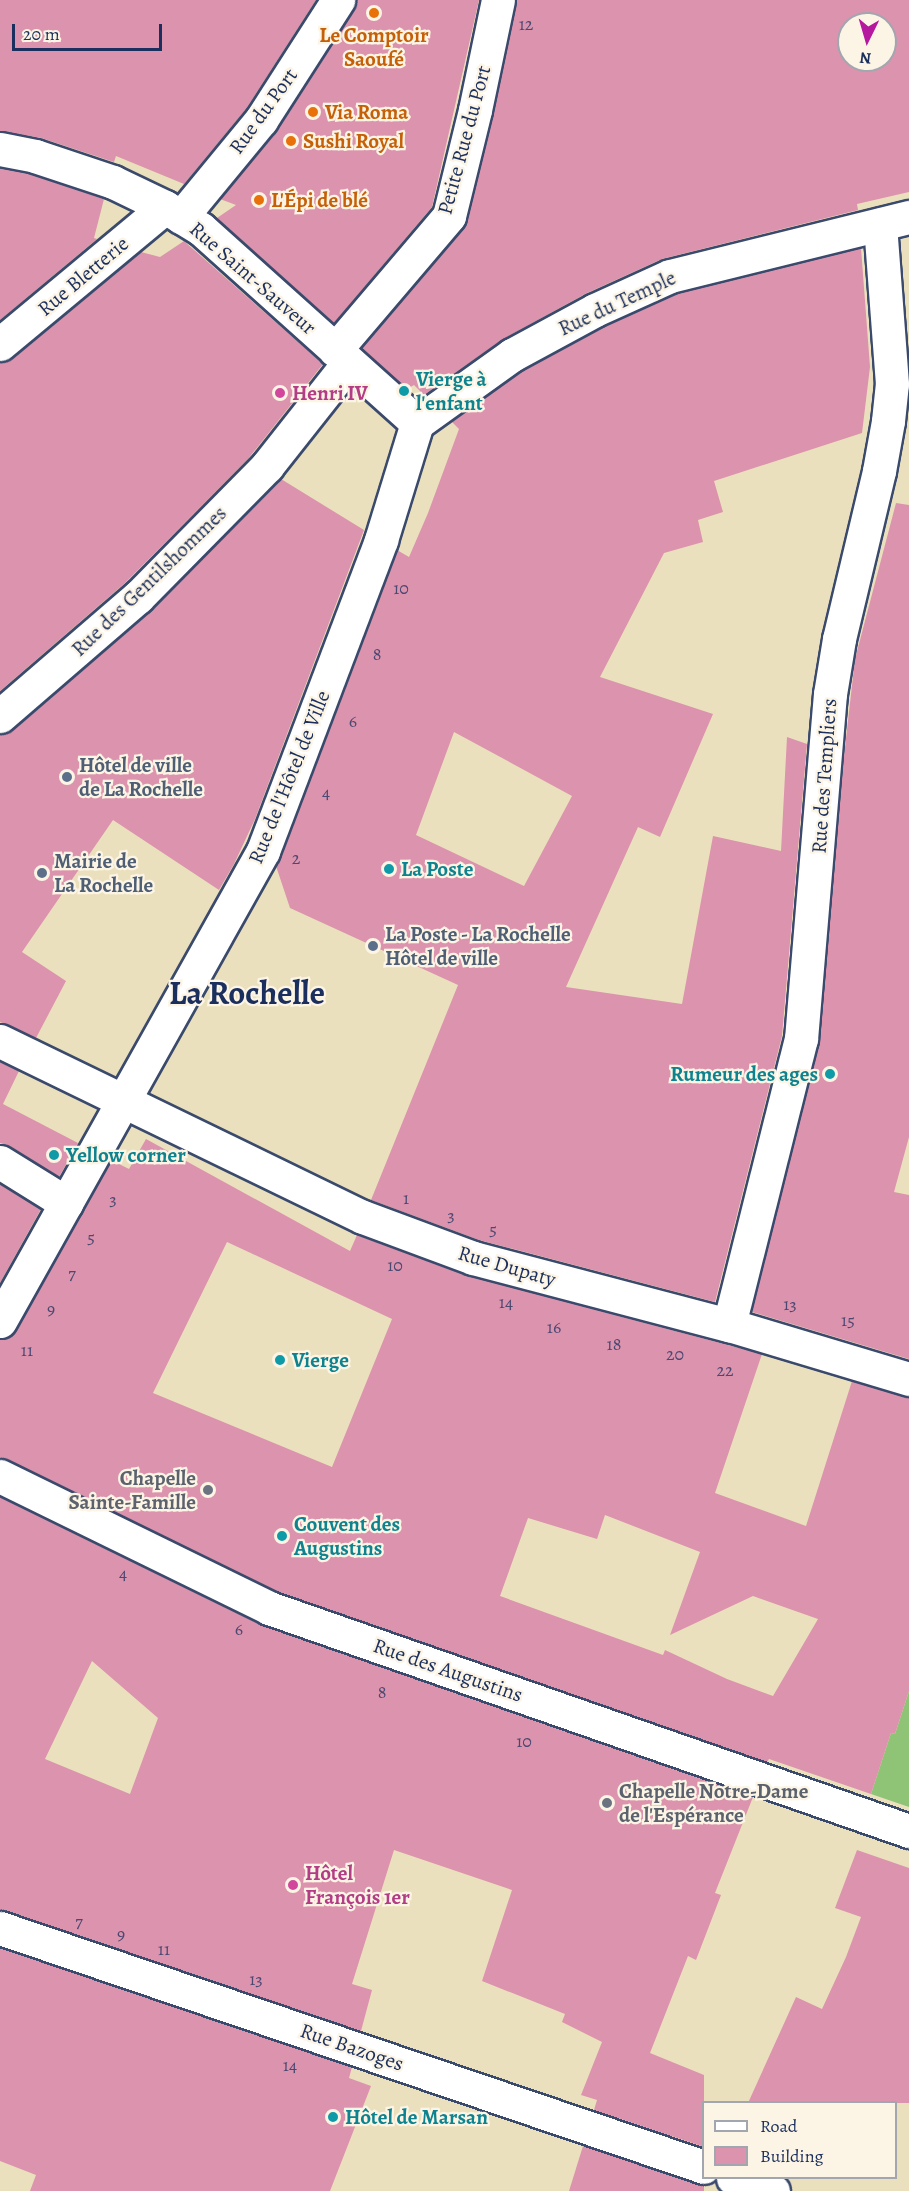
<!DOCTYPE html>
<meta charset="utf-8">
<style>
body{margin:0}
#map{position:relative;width:909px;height:2191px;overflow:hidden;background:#ebe0bd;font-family:Alegreya,serif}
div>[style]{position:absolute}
.green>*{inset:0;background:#8fc476}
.building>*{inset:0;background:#dc93ad}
.roads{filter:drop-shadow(2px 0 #3a4a6c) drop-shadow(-2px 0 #3a4a6c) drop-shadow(0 2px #3a4a6c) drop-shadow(0 -2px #3a4a6c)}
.minor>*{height:33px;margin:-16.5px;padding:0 16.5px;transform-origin:16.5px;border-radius:16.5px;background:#fff}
.dots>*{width:16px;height:16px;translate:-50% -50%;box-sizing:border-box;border:3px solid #fcf5e5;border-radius:50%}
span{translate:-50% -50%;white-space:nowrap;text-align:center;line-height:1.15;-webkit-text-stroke:4.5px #fcf5e5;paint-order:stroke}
.number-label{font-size:18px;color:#4b4872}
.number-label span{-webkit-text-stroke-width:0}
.food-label{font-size:21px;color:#c56008;font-weight:700}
.left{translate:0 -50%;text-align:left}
.street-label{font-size:21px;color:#1b2f5e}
.culture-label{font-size:21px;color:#0d838f;font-weight:700}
.right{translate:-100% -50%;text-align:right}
.hotel-label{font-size:21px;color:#b23c85;font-weight:700}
.service-label{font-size:21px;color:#4e5e75;font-weight:700}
.worship-label{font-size:21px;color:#5b616d;font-weight:700}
.town-label{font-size:33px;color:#1b2f5e;font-weight:700}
.legend{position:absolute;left:702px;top:2101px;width:195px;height:78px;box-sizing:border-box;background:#fcf5e5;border:2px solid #a2a6af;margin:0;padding:8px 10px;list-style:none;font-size:18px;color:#1b2f5e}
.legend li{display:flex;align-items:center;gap:12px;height:30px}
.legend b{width:30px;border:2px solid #a2a6af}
.north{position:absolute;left:837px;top:12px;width:60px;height:60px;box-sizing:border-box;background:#fcf5e5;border:2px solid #a2a6af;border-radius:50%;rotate:185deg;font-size:16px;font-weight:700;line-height:24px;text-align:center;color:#1b2f5e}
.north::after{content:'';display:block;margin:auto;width:21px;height:27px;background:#b5179e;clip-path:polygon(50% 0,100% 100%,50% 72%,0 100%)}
.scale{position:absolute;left:12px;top:24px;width:150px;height:27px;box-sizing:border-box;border:3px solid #1b2f5e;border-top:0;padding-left:8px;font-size:18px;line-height:21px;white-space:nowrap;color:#1b2f5e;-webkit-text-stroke:4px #fcf5e5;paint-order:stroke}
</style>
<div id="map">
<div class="green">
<div style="clip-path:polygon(909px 1691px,909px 1807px,871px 1794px,891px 1733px,895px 1734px)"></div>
</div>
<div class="building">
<div style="clip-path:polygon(0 0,316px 0,246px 109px,184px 184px,116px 156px,114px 162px,41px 138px,0 131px)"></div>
<div style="clip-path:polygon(357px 0,479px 0,432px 207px,334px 323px,217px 218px,236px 205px,220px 199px,277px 130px,354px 10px)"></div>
<div style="clip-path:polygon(evenodd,516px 0,909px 0,909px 192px,857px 204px,858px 210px,662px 259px,587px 293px,503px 339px,424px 395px,414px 385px,407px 389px,361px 348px,467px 221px,493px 114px,516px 0,849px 24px,885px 24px,885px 60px,849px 60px,849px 24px)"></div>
<div style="clip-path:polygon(0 168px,30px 174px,104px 199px,94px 238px,97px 239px,0 320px)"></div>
<div style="clip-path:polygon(184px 241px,323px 364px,248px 459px,125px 583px,0 691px,0 362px,12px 358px,141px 252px,160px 257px)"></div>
<div style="clip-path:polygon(evenodd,861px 248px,870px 367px,862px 433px,714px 481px,723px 512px,698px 520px,703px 542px,664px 553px,600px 677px,713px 714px,660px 837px,638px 827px,566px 987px,682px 1004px,713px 836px,781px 851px,787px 737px,807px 744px,782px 1036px,715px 1302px,479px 1240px,371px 1200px,458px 985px,290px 908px,276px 866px,397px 550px,409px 557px,428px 513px,459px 429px,451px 421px,522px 371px,603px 327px,676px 294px,861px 248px,454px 732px,572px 796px,524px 886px,416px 835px,454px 732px)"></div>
<div style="clip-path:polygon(281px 479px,364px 530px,255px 819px,234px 864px,219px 890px,113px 820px,22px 952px,66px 981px,36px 1038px,0 1022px,0 734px,12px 730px,150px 611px)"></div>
<div style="clip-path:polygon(896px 503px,909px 505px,909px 1137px,894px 1192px,909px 1195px,909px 1359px,752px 1312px,819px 1043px,844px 756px,855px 659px)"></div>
<div style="clip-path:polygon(0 1062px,19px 1071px,3px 1104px,78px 1143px,59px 1177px,10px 1146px,0 1143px)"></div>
<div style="clip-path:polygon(evenodd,146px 1139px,350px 1251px,357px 1235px,468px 1276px,762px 1354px,715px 1493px,806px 1526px,852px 1381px,909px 1397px,909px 1691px,895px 1734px,891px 1733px,871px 1794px,769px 1759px,767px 1762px,276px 1591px,0 1457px,0 1340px,9px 1337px,16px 1330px,111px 1160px,129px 1169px,146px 1139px,227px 1242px,392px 1319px,332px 1467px,153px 1393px,227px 1242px,146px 1139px,605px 1515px,700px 1552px,670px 1635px,753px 1596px,818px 1619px,773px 1696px,727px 1679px,665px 1650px,663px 1655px,500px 1596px,528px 1518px,597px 1539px,605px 1515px)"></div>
<div style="clip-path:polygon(0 1184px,41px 1209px,0 1283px)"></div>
<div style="clip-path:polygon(evenodd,0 1497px,263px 1626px,753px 1797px,715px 1893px,721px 1895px,696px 1960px,688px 1956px,650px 2053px,704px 2075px,704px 2147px,594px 2110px,597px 2100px,581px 2095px,602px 2042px,562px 2022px,565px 2014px,482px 1981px,512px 1890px,394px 1850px,352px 1984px,372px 1990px,361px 2031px,0 1910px,0 1497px,92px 1661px,158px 1718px,130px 1794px,45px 1759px,92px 1661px)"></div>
<div style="clip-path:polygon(857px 1850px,909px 1868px,909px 2103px,748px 2103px,796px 1997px,822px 2009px,846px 1957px,861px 1917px,835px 1908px)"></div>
<div style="clip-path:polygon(0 1948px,352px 2067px,349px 2078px,371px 2086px,330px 2191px,30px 2191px,36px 2175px,0 2161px)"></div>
<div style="clip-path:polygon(583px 2146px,704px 2185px,704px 2191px,569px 2191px)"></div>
</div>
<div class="roads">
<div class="minor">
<div style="left:0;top:149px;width:36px;rotate:11deg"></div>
<div style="left:35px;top:156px;width:82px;rotate:18.4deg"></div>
<div style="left:113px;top:182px;width:58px;rotate:25.7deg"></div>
<div style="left:165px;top:207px;width:42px;rotate:31.4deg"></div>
<div style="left:201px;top:229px;width:290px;rotate:41.9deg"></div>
<div style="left:181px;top:217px;width:126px;rotate:-50.5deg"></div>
<div style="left:261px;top:120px;width:143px;rotate:-57.3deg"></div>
<div style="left:0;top:344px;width:214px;rotate:-39.7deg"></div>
<div style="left:335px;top:350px;width:176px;rotate:-49.6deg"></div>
<div style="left:449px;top:216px;width:109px;rotate:-76.2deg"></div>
<div style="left:475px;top:110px;width:112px;rotate:-78.2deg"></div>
<div style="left:417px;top:423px;width:117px;rotate:-35.6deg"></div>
<div style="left:512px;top:355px;width:94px;rotate:-28.5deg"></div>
<div style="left:595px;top:310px;width:82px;rotate:-24.4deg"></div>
<div style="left:670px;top:276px;width:246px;rotate:-13.9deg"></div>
<div style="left:0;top:716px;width:182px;rotate:-40.8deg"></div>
<div style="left:138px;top:597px;width:184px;rotate:-45.4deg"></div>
<div style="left:267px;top:466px;width:132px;rotate:-51.7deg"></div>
<div style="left:0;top:1041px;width:403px;rotate:25.9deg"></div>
<div style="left:363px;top:1217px;width:117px;rotate:20.4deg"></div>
<div style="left:473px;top:1258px;width:265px;rotate:14.7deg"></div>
<div style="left:729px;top:1325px;width:188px;rotate:16.7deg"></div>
<div style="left:0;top:1162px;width:78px;rotate:31.8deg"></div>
<div style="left:0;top:1321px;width:539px;rotate:-60.77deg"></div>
<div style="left:263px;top:851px;width:333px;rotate:-69.2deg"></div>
<div style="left:381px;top:540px;width:122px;rotate:-72.9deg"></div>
<div style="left:729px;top:1325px;width:295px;rotate:-75.9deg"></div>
<div style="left:801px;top:1039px;width:346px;rotate:-85.2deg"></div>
<div style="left:830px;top:694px;width:56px;rotate:-80.7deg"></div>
<div style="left:839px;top:639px;width:173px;rotate:-76.6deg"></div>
<div style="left:879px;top:471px;width:51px;rotate:-79.8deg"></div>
<div style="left:888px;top:421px;width:37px;rotate:-84deg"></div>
<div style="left:892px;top:384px;width:160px;rotate:-94.3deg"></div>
<div style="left:0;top:1476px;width:300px;rotate:26.1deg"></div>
<div style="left:269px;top:1608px;width:678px;rotate:19.21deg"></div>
<div style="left:0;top:1928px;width:743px;rotate:18.75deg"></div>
<div style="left:733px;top:2178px;width:42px;rotate:18deg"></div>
</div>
</div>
<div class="dots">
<div style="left:374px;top:13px;background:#e8710a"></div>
<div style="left:313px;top:112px;background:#e8710a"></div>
<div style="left:291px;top:141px;background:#e8710a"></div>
<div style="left:259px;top:200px;background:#e8710a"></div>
<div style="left:404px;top:391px;background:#0f9aa8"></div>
<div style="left:280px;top:393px;background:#d1479c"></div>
<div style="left:67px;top:777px;background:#5c6f8a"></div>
<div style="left:389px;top:869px;background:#0f9aa8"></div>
<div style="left:42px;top:873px;background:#5c6f8a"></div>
<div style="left:373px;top:946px;background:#5c6f8a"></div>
<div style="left:830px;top:1074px;background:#0f9aa8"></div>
<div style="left:54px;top:1155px;background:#0f9aa8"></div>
<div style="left:280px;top:1360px;background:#0f9aa8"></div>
<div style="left:208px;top:1490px;background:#6b7280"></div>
<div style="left:282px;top:1536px;background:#0f9aa8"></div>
<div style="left:607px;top:1803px;background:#6b7280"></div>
<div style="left:293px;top:1885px;background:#d1479c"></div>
<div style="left:333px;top:2117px;background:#0f9aa8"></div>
</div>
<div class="number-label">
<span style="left:526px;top:24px">12</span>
<span style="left:401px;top:588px">10</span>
<span style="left:377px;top:654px">8</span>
<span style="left:353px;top:721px">6</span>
<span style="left:326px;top:792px">4</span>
<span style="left:296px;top:858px">2</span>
<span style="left:406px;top:1198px">1</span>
<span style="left:113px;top:1199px">3</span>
<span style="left:451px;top:1215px">3</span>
<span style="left:493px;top:1229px">5</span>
<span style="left:91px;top:1237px">5</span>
<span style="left:395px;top:1265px">10</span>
<span style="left:72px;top:1273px">7</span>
<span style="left:506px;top:1302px">14</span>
<span style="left:790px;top:1304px">13</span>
<span style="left:51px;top:1309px">9</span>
<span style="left:848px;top:1320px">15</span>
<span style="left:554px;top:1327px">16</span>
<span style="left:614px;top:1344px">18</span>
<span style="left:27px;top:1350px">11</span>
<span style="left:675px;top:1354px">20</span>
<span style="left:725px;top:1370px">22</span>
<span style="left:123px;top:1573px">4</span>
<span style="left:239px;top:1629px">6</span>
<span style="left:382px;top:1692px">8</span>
<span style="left:524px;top:1741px">10</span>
<span style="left:79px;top:1921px">7</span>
<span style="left:121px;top:1934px">9</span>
<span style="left:164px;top:1949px">11</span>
<span style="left:256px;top:1979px">13</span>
<span style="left:290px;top:2065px">14</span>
</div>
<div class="food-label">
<span style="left:374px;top:47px">Le Comptoir<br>Saoufé</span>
<span class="left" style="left:325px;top:112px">Via Roma</span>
<span class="left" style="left:303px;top:141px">Sushi Royal</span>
<span class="left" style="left:271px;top:200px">L'Épi de blé</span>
</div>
<div class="street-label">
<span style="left:263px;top:111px;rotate:-54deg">Rue du Port</span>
<span style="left:464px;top:140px;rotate:-75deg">Petite Rue du Port</span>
<span style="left:83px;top:276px;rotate:-40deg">Rue Bletterie</span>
<span style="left:253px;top:278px;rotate:41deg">Rue Saint-Sauveur</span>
<span style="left:617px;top:303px;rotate:-25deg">Rue du Temple</span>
<span style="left:149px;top:581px;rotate:-44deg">Rue des Gentilshommes</span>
<span style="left:824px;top:776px;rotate:-86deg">Rue des Templiers</span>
<span style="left:289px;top:777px;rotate:-68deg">Rue de l'Hôtel de Ville</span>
<span style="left:507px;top:1266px;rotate:16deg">Rue Dupaty</span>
<span style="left:448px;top:1670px;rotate:19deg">Rue des Augustins</span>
<span style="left:352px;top:2047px;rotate:19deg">Rue Bazoges</span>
</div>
<div class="culture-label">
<span class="left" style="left:416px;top:391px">Vierge à<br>l'enfant</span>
<span class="left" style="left:401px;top:869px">La Poste</span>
<span class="right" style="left:818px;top:1074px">Rumeur des ages</span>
<span class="left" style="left:66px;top:1155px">Yellow corner</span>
<span class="left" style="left:292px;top:1360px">Vierge</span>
<span class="left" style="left:294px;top:1536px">Couvent des<br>Augustins</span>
<span class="left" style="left:345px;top:2117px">Hôtel de Marsan</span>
</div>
<div class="hotel-label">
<span class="left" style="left:292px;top:393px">Henri IV</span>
<span class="left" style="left:305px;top:1885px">Hôtel<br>François 1er</span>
</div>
<div class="service-label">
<span class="left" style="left:79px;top:777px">Hôtel de ville<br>de La Rochelle</span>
<span class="left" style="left:54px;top:873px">Mairie de<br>La Rochelle</span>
<span class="left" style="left:385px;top:946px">La Poste - La Rochelle<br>Hôtel de ville</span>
</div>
<div class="worship-label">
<span class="right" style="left:196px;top:1490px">Chapelle<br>Sainte-Famille</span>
<span class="left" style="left:619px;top:1803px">Chapelle Notre-Dame<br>de l'Espérance</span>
</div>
<div class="town-label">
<span style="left:247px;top:993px">La Rochelle</span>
</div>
<ul class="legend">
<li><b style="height:8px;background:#fff"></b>Road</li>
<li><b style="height:16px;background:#dc93ad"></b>Building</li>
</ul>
<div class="north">N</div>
<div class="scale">20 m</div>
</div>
